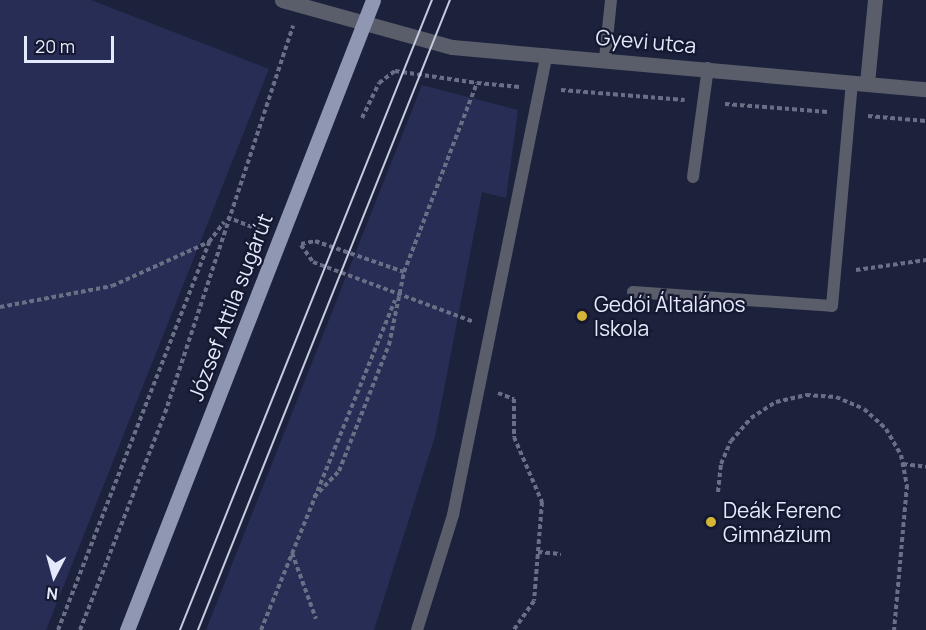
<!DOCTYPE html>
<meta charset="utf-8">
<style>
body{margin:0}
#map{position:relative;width:926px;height:630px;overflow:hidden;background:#1d223c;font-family:Manrope,sans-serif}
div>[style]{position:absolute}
.green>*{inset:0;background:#272d55}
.path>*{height:4px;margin-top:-2px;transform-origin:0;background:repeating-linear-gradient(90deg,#6a6f86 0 4.5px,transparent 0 7.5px)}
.lane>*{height:12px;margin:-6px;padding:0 6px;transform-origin:6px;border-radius:6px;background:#5a5e6b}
.street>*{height:15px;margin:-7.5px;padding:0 7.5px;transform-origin:7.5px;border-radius:7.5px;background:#5a5e6b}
.primary>*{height:15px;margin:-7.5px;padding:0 7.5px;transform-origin:7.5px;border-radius:7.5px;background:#9097b3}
.tram>*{height:1.5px;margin:-0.75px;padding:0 0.75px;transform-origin:0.75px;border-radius:0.75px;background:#c6cbdf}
.dots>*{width:16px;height:16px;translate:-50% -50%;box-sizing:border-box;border:3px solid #141831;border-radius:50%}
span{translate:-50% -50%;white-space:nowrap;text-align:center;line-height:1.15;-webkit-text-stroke:4.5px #141831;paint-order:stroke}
.street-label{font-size:21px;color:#e4e9fb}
.poi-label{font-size:21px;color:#e4e9fb}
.left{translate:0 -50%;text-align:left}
.north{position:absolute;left:24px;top:546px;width:60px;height:60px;-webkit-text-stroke:4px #141831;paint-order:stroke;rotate:186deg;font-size:16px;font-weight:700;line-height:24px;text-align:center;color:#e4e9fb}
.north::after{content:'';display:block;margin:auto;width:21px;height:27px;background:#e4e9fb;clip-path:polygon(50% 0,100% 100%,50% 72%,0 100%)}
.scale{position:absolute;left:24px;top:36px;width:90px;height:27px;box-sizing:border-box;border:3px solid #e4e9fb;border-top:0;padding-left:8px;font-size:18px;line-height:21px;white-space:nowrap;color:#e4e9fb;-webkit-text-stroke:4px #141831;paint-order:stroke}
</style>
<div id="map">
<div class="green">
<div style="clip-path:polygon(0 0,91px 0,269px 69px,46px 630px,0 630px)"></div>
<div style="clip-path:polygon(422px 85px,518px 110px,506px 198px,482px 192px,435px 436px,374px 630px,206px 630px)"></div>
</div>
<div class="path">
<div style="left:561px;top:90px;width:124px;rotate:4.6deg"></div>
<div style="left:725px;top:104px;width:103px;rotate:4.4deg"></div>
<div style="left:868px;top:116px;width:58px;rotate:4.9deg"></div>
<div style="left:362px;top:118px;width:39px;rotate:-64deg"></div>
<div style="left:379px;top:83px;width:20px;rotate:-37deg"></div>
<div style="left:395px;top:71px;width:83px;rotate:8.3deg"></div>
<div style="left:227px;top:217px;width:35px;rotate:22deg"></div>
<div style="left:301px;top:244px;width:14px;rotate:-12deg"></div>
<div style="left:315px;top:241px;width:94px;rotate:19.2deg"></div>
<div style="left:301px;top:245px;width:21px;rotate:55deg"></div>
<div style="left:313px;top:262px;width:170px;rotate:20.4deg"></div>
<div style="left:856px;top:270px;width:71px;rotate:-8.1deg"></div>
<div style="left:0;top:307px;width:114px;rotate:-10.6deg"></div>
<div style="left:112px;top:286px;width:107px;rotate:-24.4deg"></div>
<div style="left:498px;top:393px;width:17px;rotate:21deg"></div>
<div style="left:514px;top:399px;width:38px;rotate:90deg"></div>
<div style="left:514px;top:437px;width:71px;rotate:66.7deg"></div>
<div style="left:542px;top:502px;width:99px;rotate:94.6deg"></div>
<div style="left:534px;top:601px;width:35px;rotate:125deg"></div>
<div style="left:903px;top:464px;width:23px;rotate:7deg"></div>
<div style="left:718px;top:492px;width:28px;rotate:-84deg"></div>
<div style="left:721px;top:464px;width:25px;rotate:-67deg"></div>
<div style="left:731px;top:441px;width:30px;rotate:-49deg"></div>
<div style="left:751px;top:418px;width:30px;rotate:-33deg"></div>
<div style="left:776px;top:402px;width:31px;rotate:-13deg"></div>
<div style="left:806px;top:395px;width:30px;rotate:4deg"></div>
<div style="left:836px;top:397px;width:30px;rotate:23deg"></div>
<div style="left:864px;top:409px;width:30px;rotate:42deg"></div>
<div style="left:886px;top:429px;width:30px;rotate:60deg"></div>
<div style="left:901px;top:455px;width:31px;rotate:79deg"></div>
<div style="left:907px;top:485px;width:146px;rotate:95.1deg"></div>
<div style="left:314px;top:497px;width:36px;rotate:-46deg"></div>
<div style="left:339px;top:471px;width:136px;rotate:-68.4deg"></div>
<div style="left:389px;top:345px;width:75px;rotate:-78.4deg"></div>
<div style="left:404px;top:272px;width:203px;rotate:-68.9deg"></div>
<div style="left:477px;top:83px;width:43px;rotate:5.3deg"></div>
<div style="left:538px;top:552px;width:23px;rotate:5deg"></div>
<div style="left:292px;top:553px;width:70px;rotate:70deg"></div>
<div style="left:58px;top:630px;width:416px;rotate:-68.7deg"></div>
<div style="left:209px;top:242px;width:25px;rotate:-53deg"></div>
<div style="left:80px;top:630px;width:233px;rotate:-68.6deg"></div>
<div style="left:165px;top:413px;width:408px;rotate:-71.7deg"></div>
<div style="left:261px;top:630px;width:356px;rotate:-67.9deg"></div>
</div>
<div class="lane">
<div style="left:605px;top:58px;width:58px;rotate:-84.1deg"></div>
<div style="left:693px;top:177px;width:110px;rotate:-82.2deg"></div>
<div style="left:633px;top:292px;width:199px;rotate:4deg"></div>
<div style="left:832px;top:306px;width:225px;rotate:-84.9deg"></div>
<div style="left:417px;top:630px;width:121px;rotate:-72.6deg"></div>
<div style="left:453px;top:515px;width:470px;rotate:-78.5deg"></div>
</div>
<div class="street">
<div style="left:282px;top:0;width:176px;rotate:15.5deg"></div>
<div style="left:452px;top:47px;width:476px;rotate:5.1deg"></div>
<div style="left:867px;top:83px;width:83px;rotate:-84.5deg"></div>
</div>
<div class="primary">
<div style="left:127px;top:630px;width:676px;rotate:-68.67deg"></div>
</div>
<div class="tram">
<div style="left:180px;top:630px;width:679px;rotate:-68.2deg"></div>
<div style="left:198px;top:630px;width:679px;rotate:-68.2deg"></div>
</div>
<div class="dots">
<div style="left:582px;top:316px;background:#d5b534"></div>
<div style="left:711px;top:522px;background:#d5b534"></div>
</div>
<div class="street-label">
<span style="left:646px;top:41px;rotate:5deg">Gyevi utca</span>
<span style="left:230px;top:307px;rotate:-69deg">József Attila sugárút</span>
</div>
<div class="poi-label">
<span class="left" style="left:594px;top:316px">Gedói Általános<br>Iskola</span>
<span class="left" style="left:723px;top:522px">Deák Ferenc<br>Gimnázium</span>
</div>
<div class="north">N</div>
<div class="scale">20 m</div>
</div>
